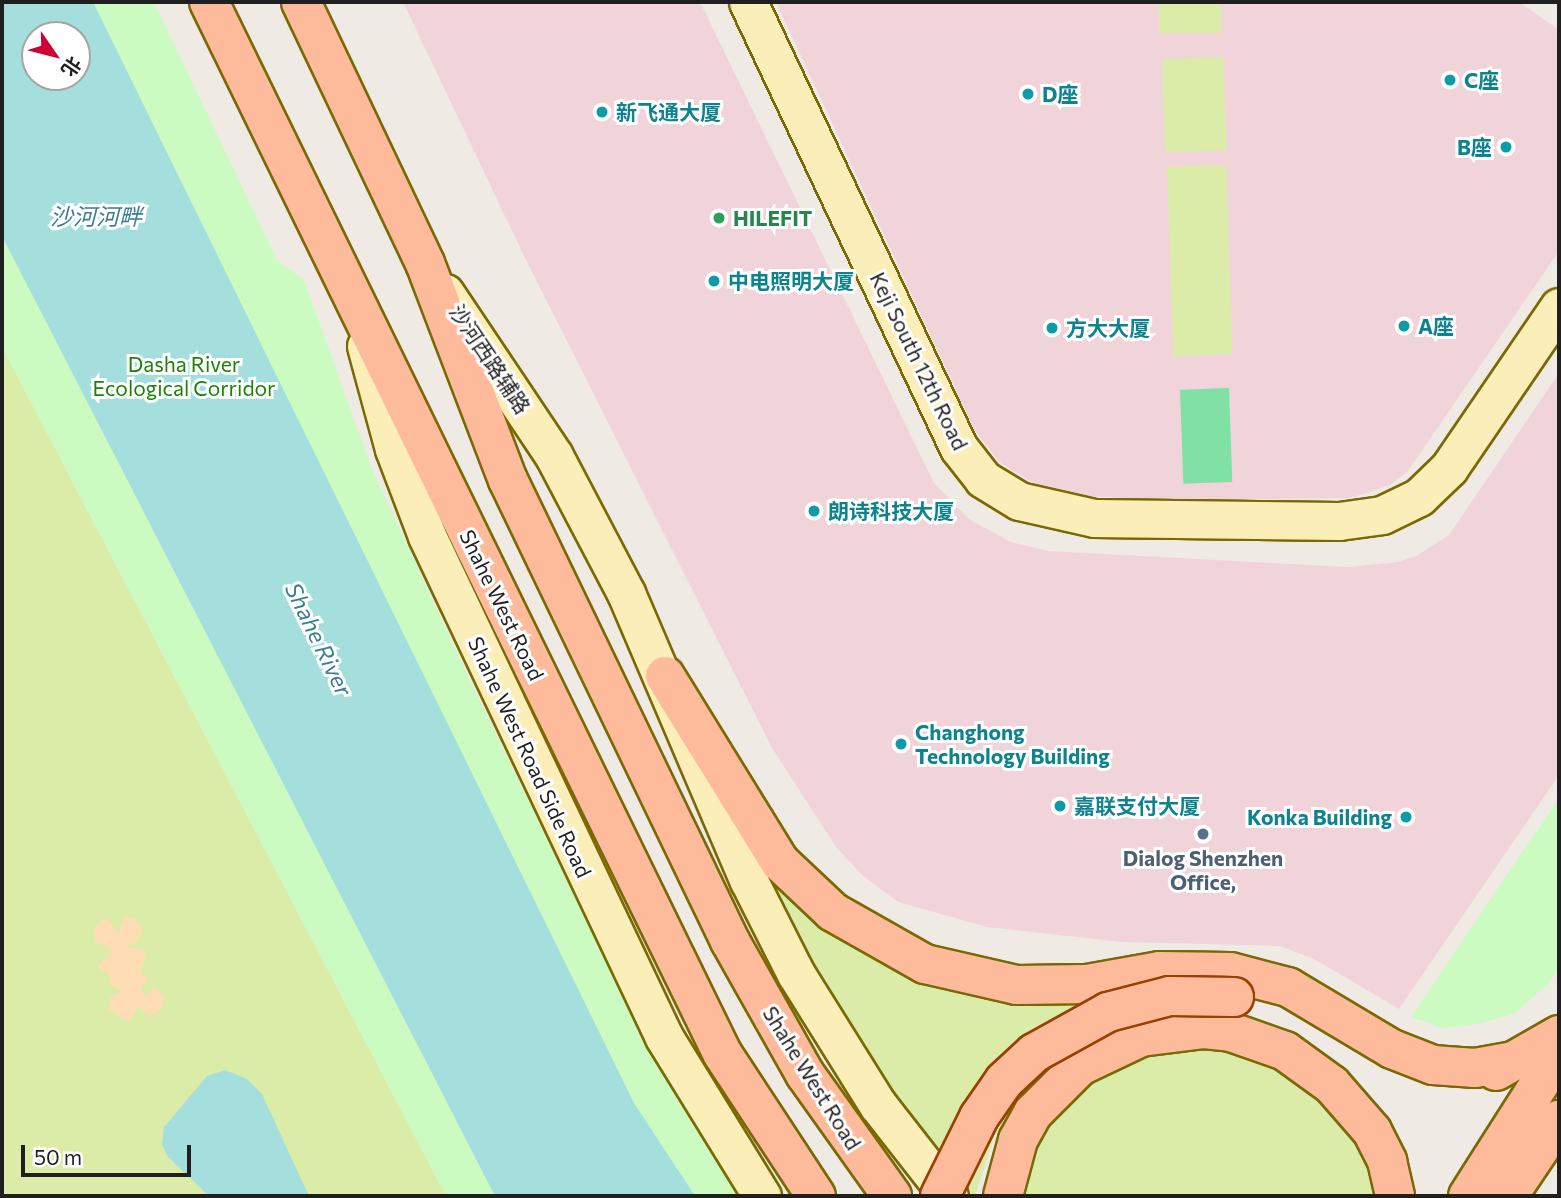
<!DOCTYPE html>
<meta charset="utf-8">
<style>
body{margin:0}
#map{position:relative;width:1561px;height:1198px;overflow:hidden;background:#f0eae5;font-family:Commissioner,"Noto Sans SC",sans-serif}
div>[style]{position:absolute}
.commercial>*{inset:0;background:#f1d4da}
.grass>*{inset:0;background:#dbeca9;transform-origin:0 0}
.sand>*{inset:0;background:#ffddb4}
.park>*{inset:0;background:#cbfbc1}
.pitch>*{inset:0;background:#81e1a4;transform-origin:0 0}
.water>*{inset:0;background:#a4dfdd}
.roads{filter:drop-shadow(2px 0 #7a6902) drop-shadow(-2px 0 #7a6902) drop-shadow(0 2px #7a6902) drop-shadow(0 -2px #7a6902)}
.secondary>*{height:37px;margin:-18.5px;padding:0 18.5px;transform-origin:18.5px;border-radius:18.5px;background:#fbeeb8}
.primary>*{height:38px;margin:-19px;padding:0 19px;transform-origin:19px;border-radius:19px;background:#febb9c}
.bridges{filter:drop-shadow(2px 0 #9a4000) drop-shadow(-2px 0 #9a4000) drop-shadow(0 2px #9a4000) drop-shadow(0 -2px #9a4000)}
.primary-bridge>*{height:38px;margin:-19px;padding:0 19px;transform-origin:19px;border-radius:19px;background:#febb9c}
.dots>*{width:19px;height:19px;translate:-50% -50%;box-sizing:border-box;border:4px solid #fff;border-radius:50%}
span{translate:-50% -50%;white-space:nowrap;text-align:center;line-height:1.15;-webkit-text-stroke:6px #fff;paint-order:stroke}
.culture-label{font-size:21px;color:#0d838f;font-weight:700}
.left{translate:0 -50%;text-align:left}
.right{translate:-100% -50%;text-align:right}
.leisure-label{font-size:21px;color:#27864d;font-weight:700}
.street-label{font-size:21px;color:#1f1f1f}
.park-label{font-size:21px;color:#1d8208}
.service-label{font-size:21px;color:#4e5e75;font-weight:700}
.water-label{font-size:23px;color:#3d7d92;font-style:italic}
.frame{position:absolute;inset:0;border:4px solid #1f1f1f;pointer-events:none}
.north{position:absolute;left:21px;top:21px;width:70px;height:70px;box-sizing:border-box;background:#fff;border:2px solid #a5a5a5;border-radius:50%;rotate:125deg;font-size:19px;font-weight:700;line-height:28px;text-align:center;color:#1f1f1f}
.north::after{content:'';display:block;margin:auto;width:24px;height:32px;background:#ce0034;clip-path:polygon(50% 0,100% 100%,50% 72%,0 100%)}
.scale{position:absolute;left:21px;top:1145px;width:170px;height:32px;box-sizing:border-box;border:4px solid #1f1f1f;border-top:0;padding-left:9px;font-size:21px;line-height:24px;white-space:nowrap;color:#1f1f1f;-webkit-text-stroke:5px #fff;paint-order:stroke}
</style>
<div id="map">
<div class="commercial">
<div style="clip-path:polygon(403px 2px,700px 2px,934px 483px,969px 519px,1011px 542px,1048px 551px,1347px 567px,1398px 562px,1416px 556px,1449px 535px,1559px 373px,1559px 775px,1399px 1009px,1314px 959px,1280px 946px,1122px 942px,987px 927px,898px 902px,862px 875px,836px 847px,772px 748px,525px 258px)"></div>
<div style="clip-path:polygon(776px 2px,1519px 2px,1559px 30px,1559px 251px,1408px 471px,1390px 485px,1351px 498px,1171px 500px,1062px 495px,1043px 489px,999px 462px,974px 429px)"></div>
</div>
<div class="grass">
<div style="left:1159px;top:2px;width:62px;height:31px"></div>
<div style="left:1223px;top:57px;width:93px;height:61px;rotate:88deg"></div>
<div style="left:1226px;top:165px;width:189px;height:59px;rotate:88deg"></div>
<div style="clip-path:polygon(2px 347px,446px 1196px,2px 1196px)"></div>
<div style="clip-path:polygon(739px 843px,785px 896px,824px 928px,901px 975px,983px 997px,1151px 1007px,1043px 1063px,995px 1135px,975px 1196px,959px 1196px,929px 1160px)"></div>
<div style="clip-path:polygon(1204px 1044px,1278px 1059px,1363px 1136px,1380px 1196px,1015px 1196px,1019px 1165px,1076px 1087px,1164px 1048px)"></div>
</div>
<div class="sand">
<div style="clip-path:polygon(125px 916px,134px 918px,142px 929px,137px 942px,124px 948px,141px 948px,146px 953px,140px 972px,148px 979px,140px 990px,147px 996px,154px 986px,164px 997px,163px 1006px,151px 1017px,138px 1007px,131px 1019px,124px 1020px,109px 1009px,110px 997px,123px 991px,109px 985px,111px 977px,98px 967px,112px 950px,95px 941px,94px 927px,107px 918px,118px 933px)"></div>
</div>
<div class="park">
<div style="clip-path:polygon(evenodd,2px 2px,154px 2px,277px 260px,304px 280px,372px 469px,468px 676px,649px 1047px,738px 1196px,446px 1196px,2px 347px,2px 2px,35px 35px,77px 35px,77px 77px,35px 77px,35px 35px)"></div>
<div style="clip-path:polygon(1559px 798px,1559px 967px,1548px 984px,1515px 1013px,1480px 1024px,1443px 1028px,1411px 1017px)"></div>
</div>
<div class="pitch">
<div style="left:1229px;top:388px;width:94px;height:49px;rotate:88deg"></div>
</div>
<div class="water">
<div style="clip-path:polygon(evenodd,2px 2px,93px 2px,634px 1103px,695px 1196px,495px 1196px,2px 236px,2px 2px,35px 35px,77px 35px,77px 77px,35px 77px,35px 35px)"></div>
<div style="clip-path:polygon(225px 1070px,247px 1079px,262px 1094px,309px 1196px,209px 1196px,168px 1157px,162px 1145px,164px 1127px,207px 1076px)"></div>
</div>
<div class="roads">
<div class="secondary">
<div style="left:748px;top:2px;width:493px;rotate:64.7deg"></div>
<div style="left:959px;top:448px;width:39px;rotate:52deg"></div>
<div style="left:983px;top:479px;width:42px;rotate:31.4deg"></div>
<div style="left:1019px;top:501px;width:77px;rotate:12.8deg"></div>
<div style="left:1094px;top:518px;width:245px;rotate:0.7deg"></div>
<div style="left:1339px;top:521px;width:43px;rotate:-7.9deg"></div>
<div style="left:1382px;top:515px;width:41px;rotate:-25.9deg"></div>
<div style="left:1419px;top:497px;width:42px;rotate:-44deg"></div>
<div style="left:1449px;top:468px;width:195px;rotate:-55.7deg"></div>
<div style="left:445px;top:293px;width:196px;rotate:56.2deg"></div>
<div style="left:554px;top:456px;width:155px;rotate:62.3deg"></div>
<div style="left:626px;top:593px;width:313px;rotate:66.9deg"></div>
<div style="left:749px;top:881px;width:104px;rotate:63.2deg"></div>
<div style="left:796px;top:974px;width:155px;rotate:58deg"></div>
<div style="left:878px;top:1105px;width:115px;rotate:52deg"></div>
<div style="left:366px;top:346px;width:107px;rotate:74.8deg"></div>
<div style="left:394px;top:449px;width:93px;rotate:69.2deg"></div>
<div style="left:427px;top:536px;width:554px;rotate:64.68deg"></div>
<div style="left:664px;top:1037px;width:187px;rotate:58.4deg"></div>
</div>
<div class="primary">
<div style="left:209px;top:2px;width:1170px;rotate:63.98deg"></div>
<div style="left:722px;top:1053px;width:171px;rotate:56.7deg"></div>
<div style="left:301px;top:2px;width:289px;rotate:64.6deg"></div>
<div style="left:425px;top:263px;width:232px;rotate:69.1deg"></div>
<div style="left:508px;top:480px;width:512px;rotate:64.29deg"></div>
<div style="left:730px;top:941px;width:153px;rotate:60.6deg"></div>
<div style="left:805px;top:1074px;width:150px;rotate:54.5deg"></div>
<div style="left:665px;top:676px;width:219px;rotate:58.3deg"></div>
<div style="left:780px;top:862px;width:73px;rotate:43.3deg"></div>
<div style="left:833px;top:912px;width:106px;rotate:29.5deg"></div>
<div style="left:925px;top:964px;width:94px;rotate:12.9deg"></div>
<div style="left:1017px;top:985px;width:70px;rotate:-0.8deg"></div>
<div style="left:1087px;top:984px;width:74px;rotate:-10.1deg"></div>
<div style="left:1160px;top:971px;width:70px;rotate:0.8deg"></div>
<div style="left:1230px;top:972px;width:60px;rotate:14.5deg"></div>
<div style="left:1288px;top:987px;width:121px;rotate:30.8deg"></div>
<div style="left:1392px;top:1049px;width:44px;rotate:21.3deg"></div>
<div style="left:1433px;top:1065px;width:42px;rotate:4.1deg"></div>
<div style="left:1475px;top:1068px;width:45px;rotate:-10.3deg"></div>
<div style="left:1496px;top:1071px;width:73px;rotate:-29.7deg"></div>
<div style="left:1003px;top:1196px;width:58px;rotate:-75deg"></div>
<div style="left:1018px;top:1140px;width:31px;rotate:-61deg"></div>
<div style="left:1033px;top:1113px;width:66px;rotate:-45deg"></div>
<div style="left:1080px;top:1066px;width:68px;rotate:-25.4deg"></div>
<div style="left:1141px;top:1037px;width:64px;rotate:-7.2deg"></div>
<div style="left:1204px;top:1029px;width:27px;rotate:6deg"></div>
<div style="left:1231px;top:1032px;width:57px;rotate:19.4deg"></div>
<div style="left:1285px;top:1051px;width:58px;rotate:35.9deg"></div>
<div style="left:1332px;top:1085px;width:61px;rotate:49deg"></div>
<div style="left:1372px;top:1131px;width:34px;rotate:63deg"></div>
<div style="left:1387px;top:1161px;width:36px;rotate:77deg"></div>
<div style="left:1468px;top:1196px;width:169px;rotate:-57.5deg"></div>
<div style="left:1508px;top:1196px;width:92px;rotate:-56.1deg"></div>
</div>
</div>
<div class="bridges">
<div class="primary-bridge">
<div style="left:940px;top:1196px;width:88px;rotate:-63.7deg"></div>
<div style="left:979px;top:1117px;width:44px;rotate:-55.2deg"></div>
<div style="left:1004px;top:1081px;width:41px;rotate:-43deg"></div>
<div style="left:1034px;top:1053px;width:85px;rotate:-29deg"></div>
<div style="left:1108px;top:1012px;width:64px;rotate:-14.5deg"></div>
<div style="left:1170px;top:996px;width:64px;rotate:0.9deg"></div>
</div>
</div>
<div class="dots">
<div style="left:1450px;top:80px;background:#0f9aa8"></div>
<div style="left:1028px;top:94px;background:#0f9aa8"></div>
<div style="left:602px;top:112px;background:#0f9aa8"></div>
<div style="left:1506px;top:147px;background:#0f9aa8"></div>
<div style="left:719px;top:218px;background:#2e9e5b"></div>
<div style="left:714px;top:281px;background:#0f9aa8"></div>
<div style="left:1404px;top:326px;background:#0f9aa8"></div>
<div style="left:1052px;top:328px;background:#0f9aa8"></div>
<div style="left:814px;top:511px;background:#0f9aa8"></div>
<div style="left:901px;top:744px;background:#0f9aa8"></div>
<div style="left:1060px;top:806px;background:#0f9aa8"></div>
<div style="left:1406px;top:817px;background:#0f9aa8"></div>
<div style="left:1203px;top:834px;background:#5c6f8a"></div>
</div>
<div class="culture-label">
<span class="left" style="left:1464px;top:80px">C座</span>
<span class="left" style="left:1042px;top:94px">D座</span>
<span class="left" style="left:616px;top:112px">新飞通大厦</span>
<span class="right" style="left:1492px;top:147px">B座</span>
<span class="left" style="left:728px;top:281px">中电照明大厦</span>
<span class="left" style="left:1418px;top:326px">A座</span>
<span class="left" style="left:1066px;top:328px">方大大厦</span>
<span class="left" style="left:828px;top:511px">朗诗科技大厦</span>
<span class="left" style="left:915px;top:744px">Changhong<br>Technology Building</span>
<span class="left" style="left:1074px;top:806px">嘉联支付大厦</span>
<span class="right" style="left:1392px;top:817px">Konka Building</span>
</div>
<div class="leisure-label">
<span class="left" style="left:733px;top:218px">HILEFIT</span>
</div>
<div class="street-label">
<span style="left:490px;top:359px;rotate:56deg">沙河西路辅路</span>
<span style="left:919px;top:361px;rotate:64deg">Keji South 12th Road</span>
<span style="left:502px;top:605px;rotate:64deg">Shahe West Road</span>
<span style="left:530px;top:757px;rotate:65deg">Shahe West Road Side Road</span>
<span style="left:812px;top:1078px;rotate:58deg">Shahe West Road</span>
</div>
<div class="park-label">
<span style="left:184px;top:376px">Dasha River<br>Ecological Corridor</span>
</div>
<div class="service-label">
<span style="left:1203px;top:870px">Dialog Shenzhen<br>Office,</span>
</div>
<div class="water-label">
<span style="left:96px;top:216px">沙河河畔</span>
<span style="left:319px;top:639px;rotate:64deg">Shahe River</span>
</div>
<div class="frame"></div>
<div class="north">北</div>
<div class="scale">50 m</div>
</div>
